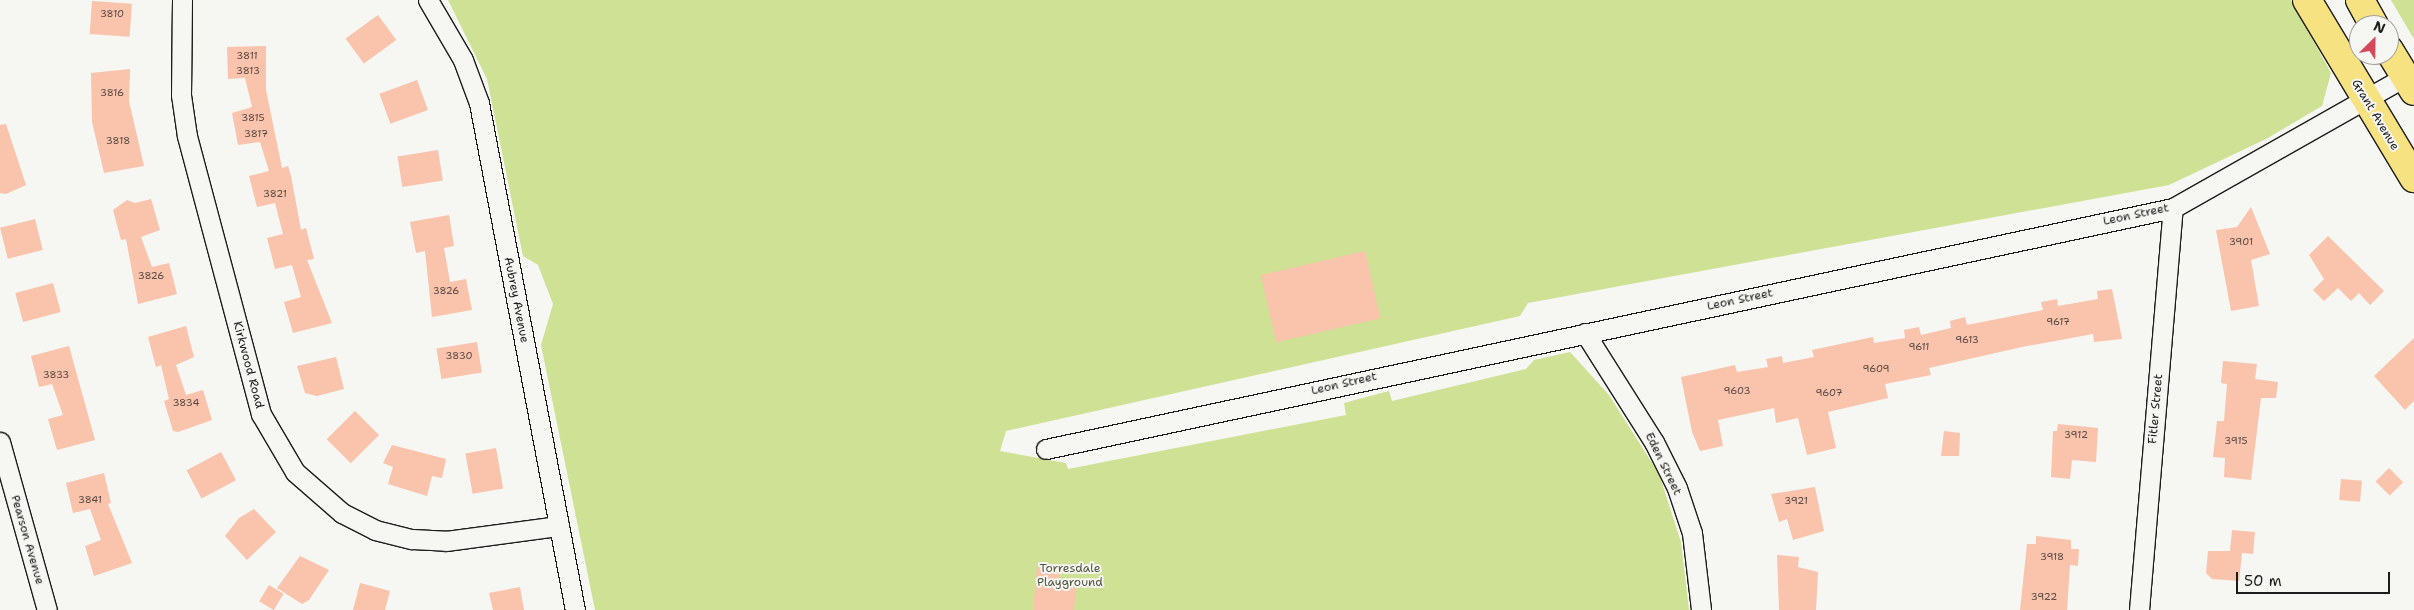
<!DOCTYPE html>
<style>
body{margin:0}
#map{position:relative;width:2414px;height:610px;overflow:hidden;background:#f6f6f2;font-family:"Shantell Sans",sans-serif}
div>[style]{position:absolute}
.green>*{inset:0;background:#cee195}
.building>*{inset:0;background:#fac3ac;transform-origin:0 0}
.roads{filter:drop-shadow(1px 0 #1c1c1c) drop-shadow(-1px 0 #1c1c1c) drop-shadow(0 1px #1c1c1c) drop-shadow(0 -1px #1c1c1c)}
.street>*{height:19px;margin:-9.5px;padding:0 9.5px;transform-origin:9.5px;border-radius:9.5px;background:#f6f6f2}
.primary>*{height:28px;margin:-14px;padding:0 14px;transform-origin:14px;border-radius:14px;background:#f7e281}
span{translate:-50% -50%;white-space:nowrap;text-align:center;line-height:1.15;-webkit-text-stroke:4px #f6f6f2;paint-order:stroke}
.number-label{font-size:10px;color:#544640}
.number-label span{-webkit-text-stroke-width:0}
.street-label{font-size:12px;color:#1c1c1c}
.park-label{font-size:12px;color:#515740}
.north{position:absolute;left:2349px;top:15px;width:50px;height:50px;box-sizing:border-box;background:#f6f6f2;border:1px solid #9f9f9c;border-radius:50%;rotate:23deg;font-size:14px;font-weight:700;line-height:20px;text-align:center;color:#1c1c1c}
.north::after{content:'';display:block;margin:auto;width:18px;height:22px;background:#d1495b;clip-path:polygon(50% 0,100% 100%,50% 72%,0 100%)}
.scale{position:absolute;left:2236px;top:572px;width:154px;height:22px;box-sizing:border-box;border:2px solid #1c1c1c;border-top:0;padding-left:6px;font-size:15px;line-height:18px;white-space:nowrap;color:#1c1c1c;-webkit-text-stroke:4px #f6f6f2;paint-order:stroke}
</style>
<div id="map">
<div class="green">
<div style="clip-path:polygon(448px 0,2291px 0,2331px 73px,2322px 106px,2266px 139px,2169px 185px,1528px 303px,1520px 316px,1006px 431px,1000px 451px,1066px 463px,1068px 469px,1346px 415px,1344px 403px,1389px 391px,1392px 401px,1526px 369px,1534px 360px,1570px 352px,1609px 395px,1659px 474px,1681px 542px,1689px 610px,595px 610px,541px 345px,553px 304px,538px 265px,523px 256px,487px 79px)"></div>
<div style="clip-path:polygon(2391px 0,2414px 0,2414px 39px)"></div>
</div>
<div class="building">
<div style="left:92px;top:1px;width:40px;height:33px;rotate:4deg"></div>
<div style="left:378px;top:15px;width:31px;height:40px;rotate:54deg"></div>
<div style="clip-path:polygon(266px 46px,266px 90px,282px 168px,288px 166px,291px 176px,301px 230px,306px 228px,314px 259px,307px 260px,332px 323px,293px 333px,284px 302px,301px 297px,292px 265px,275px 269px,267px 238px,283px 234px,275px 203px,257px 207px,249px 176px,269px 171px,260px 142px,238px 145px,232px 113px,252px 107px,245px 78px,228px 79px,227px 47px)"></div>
<div style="clip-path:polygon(130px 69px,129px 101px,144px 166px,104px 173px,92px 122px,91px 73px)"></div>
<div style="left:417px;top:80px;width:32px;height:40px;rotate:70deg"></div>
<div style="clip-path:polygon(6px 124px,26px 185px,6px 194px,0 193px,0 125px)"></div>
<div style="left:438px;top:150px;width:31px;height:41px;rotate:81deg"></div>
<div style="clip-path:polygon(151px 199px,160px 230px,141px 237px,152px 267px,169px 263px,177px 294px,138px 304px,126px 239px,121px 240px,113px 210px,127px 200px,135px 203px)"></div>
<div style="clip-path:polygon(2251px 207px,2270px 254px,2251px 260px,2259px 306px,2231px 311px,2216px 230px,2237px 227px)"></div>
<div style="clip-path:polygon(449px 215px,454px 246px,444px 248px,450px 282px,466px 279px,472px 310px,432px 317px,425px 251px,416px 253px,410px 222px)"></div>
<div style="left:35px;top:219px;width:32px;height:36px;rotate:76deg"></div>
<div style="clip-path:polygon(2328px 236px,2384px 291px,2370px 305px,2359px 293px,2351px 301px,2338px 288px,2324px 301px,2313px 290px,2324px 279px,2309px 255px)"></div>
<div style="left:1365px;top:251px;width:69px;height:107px;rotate:77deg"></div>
<div style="left:53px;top:283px;width:30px;height:39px;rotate:75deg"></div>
<div style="clip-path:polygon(2112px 289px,2122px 339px,2094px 342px,2093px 334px,2022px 347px,1929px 368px,1931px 375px,1885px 384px,1888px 398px,1828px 412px,1836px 448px,1807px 455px,1798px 418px,1776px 423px,1774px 408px,1718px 420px,1723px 446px,1700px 451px,1692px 432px,1681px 377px,1735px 365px,1737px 372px,1768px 367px,1766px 359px,1782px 356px,1783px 363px,1814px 357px,1812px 350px,1873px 337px,1874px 343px,1905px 338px,1904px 330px,1919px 327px,1921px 335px,1951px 328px,1950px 321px,1965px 317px,1967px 325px,2043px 310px,2041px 302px,2057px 299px,2058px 306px,2098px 299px,2097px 291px)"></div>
<div style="clip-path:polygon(186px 326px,194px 357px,176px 365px,186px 395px,203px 390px,212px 420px,178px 432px,173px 431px,164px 401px,169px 399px,161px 365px,156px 367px,148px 337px)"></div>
<div style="clip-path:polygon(2414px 338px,2414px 401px,2405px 410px,2374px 376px)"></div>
<div style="left:477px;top:342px;width:31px;height:41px;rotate:81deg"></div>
<div style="clip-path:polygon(69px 346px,95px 440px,57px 450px,48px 419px,63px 415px,52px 384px,39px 387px,31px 356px)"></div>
<div style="clip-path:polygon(336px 357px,344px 389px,317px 396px,305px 393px,297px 366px)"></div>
<div style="clip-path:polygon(2223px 361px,2257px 364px,2255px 379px,2278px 382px,2276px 398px,2261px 398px,2251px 480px,2224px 477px,2225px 458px,2213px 457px,2217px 421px,2224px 421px,2227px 384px,2221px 383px)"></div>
<div style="left:355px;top:411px;width:34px;height:40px;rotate:45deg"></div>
<div style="clip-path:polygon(2058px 424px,2098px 428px,2096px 462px,2072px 460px,2070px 479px,2051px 477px,2053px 431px,2057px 431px)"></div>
<div style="clip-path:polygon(1944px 431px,1960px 433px,1959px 456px,1941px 456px)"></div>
<div style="clip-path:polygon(392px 445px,446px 459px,442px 478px,432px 476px,427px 496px,388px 484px,393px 467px,383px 463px)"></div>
<div style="left:496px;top:448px;width:41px;height:31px;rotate:80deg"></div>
<div style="left:221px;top:452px;width:32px;height:39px;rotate:62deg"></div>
<div style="left:2389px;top:468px;width:20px;height:19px;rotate:45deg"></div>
<div style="clip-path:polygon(104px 473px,111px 503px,108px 504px,132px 563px,94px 576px,85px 546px,101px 540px,90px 509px,73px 513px,66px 483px)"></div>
<div style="left:2341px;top:479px;width:21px;height:21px;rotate:5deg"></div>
<div style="clip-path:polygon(1815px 487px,1824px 531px,1793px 540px,1787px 519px,1779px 522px,1771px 494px)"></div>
<div style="clip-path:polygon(254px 509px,276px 532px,247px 560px,225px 536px,239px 518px)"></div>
<div style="clip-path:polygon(2232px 530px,2255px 532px,2253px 554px,2242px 553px,2239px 581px,2212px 579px,2206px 573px,2208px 551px,2230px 551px)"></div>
<div style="clip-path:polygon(2036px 536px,2071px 540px,2071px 549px,2079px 549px,2078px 566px,2070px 565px,2067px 610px,2020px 610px,2027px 544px,2036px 544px)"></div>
<div style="clip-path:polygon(1777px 555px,1799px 557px,1798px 567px,1818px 572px,1816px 610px,1779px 610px)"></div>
<div style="clip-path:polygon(300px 556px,329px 570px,309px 600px,302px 604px,277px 588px)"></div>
<div style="clip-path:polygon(1037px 567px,1060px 569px,1058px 583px,1077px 584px,1074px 610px,1033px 610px)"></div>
<div style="clip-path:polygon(360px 583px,390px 591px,385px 610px,353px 610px)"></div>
<div style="left:269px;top:585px;width:17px;height:19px;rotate:31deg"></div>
<div style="clip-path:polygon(520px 587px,524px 610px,493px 610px,489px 593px)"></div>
</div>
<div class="roads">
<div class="street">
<div style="left:182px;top:0;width:95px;rotate:90.6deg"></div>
<div style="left:181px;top:95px;width:41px;rotate:81.7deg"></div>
<div style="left:187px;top:136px;width:288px;rotate:75.1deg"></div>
<div style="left:261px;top:414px;width:67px;rotate:59.6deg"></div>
<div style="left:295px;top:472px;width:62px;rotate:41.1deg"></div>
<div style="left:342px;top:513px;width:37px;rotate:27deg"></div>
<div style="left:375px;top:530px;width:38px;rotate:14deg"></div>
<div style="left:412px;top:539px;width:34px;rotate:3deg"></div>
<div style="left:446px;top:541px;width:114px;rotate:-7.6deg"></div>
<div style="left:428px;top:0;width:69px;rotate:59.7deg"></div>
<div style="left:463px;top:60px;width:46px;rotate:69.6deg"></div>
<div style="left:479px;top:103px;width:516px;rotate:79.28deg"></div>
<div style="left:1585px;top:333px;width:129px;rotate:57.7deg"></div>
<div style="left:1654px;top:442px;width:51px;rotate:63.4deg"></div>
<div style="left:1677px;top:488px;width:47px;rotate:71.6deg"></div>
<div style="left:1692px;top:533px;width:78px;rotate:83.3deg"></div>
<div style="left:0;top:442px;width:174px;rotate:74.4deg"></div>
<div style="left:1046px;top:449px;width:1152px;rotate:-12.07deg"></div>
<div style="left:2173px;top:208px;width:266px;rotate:-29.5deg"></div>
<div style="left:2139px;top:610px;width:403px;rotate:-85.2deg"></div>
</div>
<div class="primary">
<div style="left:2307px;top:0;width:208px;rotate:59deg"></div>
<div style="left:2360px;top:0;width:29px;rotate:61deg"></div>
<div style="left:2389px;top:50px;width:48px;rotate:58.6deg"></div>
</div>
</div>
<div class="number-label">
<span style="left:112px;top:14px">3810</span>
<span style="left:247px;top:56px">3811</span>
<span style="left:248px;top:71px">3813</span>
<span style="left:112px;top:93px">3816</span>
<span style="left:253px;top:118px">3815</span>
<span style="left:256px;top:134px">3817</span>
<span style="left:118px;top:141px">3818</span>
<span style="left:275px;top:194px">3821</span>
<span style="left:2241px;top:242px">3901</span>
<span style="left:151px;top:276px">3826</span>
<span style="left:446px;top:291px">3826</span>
<span style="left:2058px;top:322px">9617</span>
<span style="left:1967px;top:340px">9613</span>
<span style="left:1919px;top:347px">9611</span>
<span style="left:459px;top:356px">3830</span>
<span style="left:1876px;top:369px">9609</span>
<span style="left:56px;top:375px">3833</span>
<span style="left:1737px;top:391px">9603</span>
<span style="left:1829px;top:393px">9607</span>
<span style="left:186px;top:403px">3834</span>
<span style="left:2076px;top:435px">3912</span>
<span style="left:2236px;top:441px">3915</span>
<span style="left:90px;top:500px">3841</span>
<span style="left:1796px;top:501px">3921</span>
<span style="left:2052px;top:557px">3918</span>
<span style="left:2044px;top:597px">3922</span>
</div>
<div class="street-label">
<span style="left:2375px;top:115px;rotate:59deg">Grant Avenue</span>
<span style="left:2136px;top:215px;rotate:-12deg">Leon Street</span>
<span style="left:516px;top:300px;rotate:79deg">Aubrey Avenue</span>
<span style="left:1740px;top:300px;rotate:-12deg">Leon Street</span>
<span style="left:248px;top:365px;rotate:75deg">Kirkwood Road</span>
<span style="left:1344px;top:384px;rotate:-13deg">Leon Street</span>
<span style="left:2156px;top:409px;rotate:-85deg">Fitler Street</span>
<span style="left:1663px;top:464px;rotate:64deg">Eden Street</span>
<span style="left:27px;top:540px;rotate:74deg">Pearson Avenue</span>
</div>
<div class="park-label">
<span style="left:1070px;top:576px">Torresdale<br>Playground</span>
</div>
<div class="north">N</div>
<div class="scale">50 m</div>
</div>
